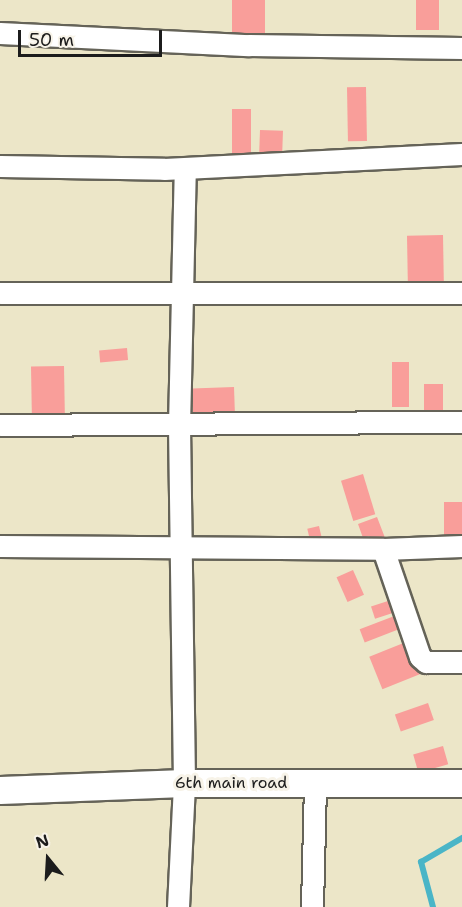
<!DOCTYPE html>
<style>
body{margin:0}
#map{position:relative;width:462px;height:907px;overflow:hidden;background:#ece6c8;font-family:"Shantell Sans",sans-serif}
div>[style]{position:absolute}
.stream>*{height:6px;margin:-3px;padding:0 3px;transform-origin:3px;border-radius:3px;background:#4ab5c7}
.building>*{inset:0;background:#f99e9a;transform-origin:0 0}
.roads{filter:drop-shadow(2px 0 #656358) drop-shadow(-2px 0 #656358) drop-shadow(0 2px #656358) drop-shadow(0 -2px #656358)}
.minor>*{height:21px;margin:-10.5px;padding:0 10.5px;transform-origin:10.5px;border-radius:10.5px;background:#fff}
.tertiary>*{height:27px;margin:-13.5px;padding:0 13.5px;transform-origin:13.5px;border-radius:13.5px;background:#fff}
span{translate:-50% -50%;white-space:nowrap;text-align:center;line-height:1.15;-webkit-text-stroke:6px #f7f3e8;paint-order:stroke}
.street-label{font-size:16px;color:#1c1c1c}
.north{position:absolute;left:18px;top:829px;width:60px;height:60px;-webkit-text-stroke:4px #f7f3e8;paint-order:stroke;rotate:342deg;font-size:16px;font-weight:700;line-height:24px;text-align:center;color:#1c1c1c}
.north::after{content:'';display:block;margin:auto;width:21px;height:27px;background:#1c1c1c;clip-path:polygon(50% 0,100% 100%,50% 72%,0 100%)}
.scale{position:absolute;left:18px;top:30px;width:144px;height:27px;box-sizing:border-box;border:3px solid #1c1c1c;border-top:0;padding-left:8px;font-size:18px;line-height:21px;white-space:nowrap;color:#1c1c1c;-webkit-text-stroke:4px #f7f3e8;paint-order:stroke}
</style>
<div id="map">
<div class="stream">
<div style="left:433px;top:907px;width:47px;rotate:-104.9deg"></div>
<div style="left:421px;top:862px;width:48px;rotate:-30.3deg"></div>
</div>
<div class="building">
<div style="left:232px;top:0;width:33px;height:35px"></div>
<div style="left:416px;top:0;width:23px;height:30px"></div>
<div style="left:366px;top:87px;width:54px;height:19px;rotate:89deg"></div>
<div style="left:232px;top:109px;width:19px;height:51px"></div>
<div style="left:260px;top:130px;width:23px;height:27px;rotate:2deg"></div>
<div style="left:443px;top:235px;width:53px;height:36px;rotate:89deg"></div>
<div style="left:127px;top:348px;width:12px;height:28px;rotate:85deg"></div>
<div style="left:392px;top:362px;width:17px;height:45px"></div>
<div style="left:64px;top:366px;width:47px;height:33px;rotate:89deg"></div>
<div style="left:424px;top:384px;width:19px;height:31px"></div>
<div style="left:234px;top:387px;width:29px;height:42px;rotate:88deg"></div>
<div style="left:363px;top:474px;width:42px;height:23px;rotate:73deg"></div>
<div style="left:444px;top:502px;width:18px;height:36px"></div>
<div style="clip-path:polygon(377px 517px,387px 543px,374px 548px,369px 536px,363px 538px,358px 524px)"></div>
<div style="left:319px;top:526px;width:17px;height:12px;rotate:77deg"></div>
<div style="left:353px;top:570px;width:27px;height:18px;rotate:66deg"></div>
<div style="left:391px;top:600px;width:13px;height:21px;rotate:72deg"></div>
<div style="left:397px;top:615px;width:14px;height:40px;rotate:69deg"></div>
<div style="left:411px;top:640px;width:35px;height:45px;rotate:68deg"></div>
<div style="left:428px;top:703px;width:18px;height:35px;rotate:71deg"></div>
<div style="left:443px;top:746px;width:19px;height:31px;rotate:74deg"></div>
</div>
<div class="roads">
<div class="minor">
<div style="left:0;top:33px;width:249px;rotate:2.8deg"></div>
<div style="left:249px;top:45px;width:213px;rotate:0.8deg"></div>
<div style="left:0;top:166px;width:164px;rotate:1deg"></div>
<div style="left:164px;top:169px;width:298px;rotate:-2.9deg"></div>
<div style="left:0;top:293px;width:462px"></div>
<div style="left:0;top:425px;width:462px;rotate:-0.4deg"></div>
<div style="left:0;top:546px;width:383px;rotate:0.4deg"></div>
<div style="left:462px;top:546px;width:79px;rotate:177.8deg"></div>
<div style="left:383px;top:549px;width:114px;rotate:71.1deg"></div>
<div style="left:420px;top:657px;width:8px;rotate:40deg"></div>
<div style="left:426px;top:662px;width:36px"></div>
<div style="left:178px;top:907px;width:124px;rotate:-87.2deg"></div>
<div style="left:184px;top:783px;width:357px;rotate:-90.8deg"></div>
<div style="left:179px;top:426px;width:257px;rotate:-88.7deg"></div>
<div style="left:312px;top:907px;width:124px;rotate:-88.6deg"></div>
</div>
<div class="tertiary">
<div style="left:0;top:790px;width:184px;rotate:-2.2deg"></div>
<div style="left:184px;top:783px;width:278px"></div>
</div>
</div>
<div class="street-label">
<span style="left:231px;top:783px">6th main road</span>
</div>
<div class="north">N</div>
<div class="scale">50 m</div>
</div>
